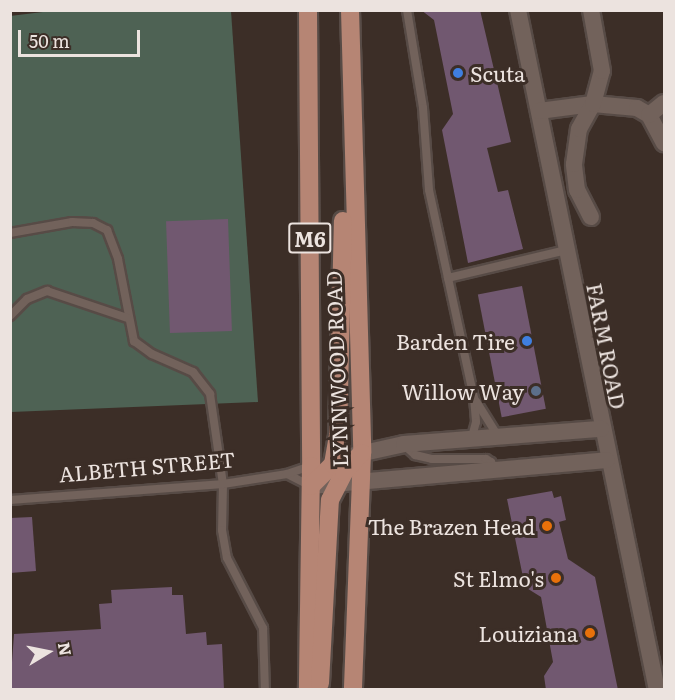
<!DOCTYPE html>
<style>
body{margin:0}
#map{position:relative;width:675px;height:700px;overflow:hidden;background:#3c2e27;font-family:Literata,serif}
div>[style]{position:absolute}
.green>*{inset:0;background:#4e6254}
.building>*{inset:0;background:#715870;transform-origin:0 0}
.roads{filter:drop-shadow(2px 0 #574b46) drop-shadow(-2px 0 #574b46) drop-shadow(0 2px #574b46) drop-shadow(0 -2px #574b46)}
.lane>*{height:8px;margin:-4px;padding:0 4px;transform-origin:4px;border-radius:4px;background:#72625b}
.street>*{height:16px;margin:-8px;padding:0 8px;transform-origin:8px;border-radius:8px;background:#72625b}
.primary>*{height:18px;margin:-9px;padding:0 9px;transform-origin:9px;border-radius:9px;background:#b68574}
.dots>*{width:16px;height:16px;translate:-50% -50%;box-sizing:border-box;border:3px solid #3c2e27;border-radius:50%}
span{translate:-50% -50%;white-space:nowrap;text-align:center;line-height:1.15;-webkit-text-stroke:6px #3c2e27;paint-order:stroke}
.shield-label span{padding:2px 4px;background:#3c2e27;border:2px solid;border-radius:4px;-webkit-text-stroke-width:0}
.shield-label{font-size:20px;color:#ece3df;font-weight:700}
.poi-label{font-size:21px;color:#ece3df}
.left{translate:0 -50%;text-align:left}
.right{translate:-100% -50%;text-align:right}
.street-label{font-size:21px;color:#ece3df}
.frame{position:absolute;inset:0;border:12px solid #ece3df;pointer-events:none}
.north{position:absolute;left:18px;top:622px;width:60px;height:60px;-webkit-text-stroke:4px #3c2e27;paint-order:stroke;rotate:80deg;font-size:16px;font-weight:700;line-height:24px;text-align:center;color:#ece3df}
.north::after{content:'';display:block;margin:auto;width:21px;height:27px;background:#ece3df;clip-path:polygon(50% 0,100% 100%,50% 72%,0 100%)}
.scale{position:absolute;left:18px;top:30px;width:122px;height:27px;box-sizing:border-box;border:3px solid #ece3df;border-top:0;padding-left:8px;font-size:18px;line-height:21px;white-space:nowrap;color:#ece3df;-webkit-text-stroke:4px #3c2e27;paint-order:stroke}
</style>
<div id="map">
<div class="green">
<div style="clip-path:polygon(59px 10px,231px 11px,258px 402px,11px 412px,10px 16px)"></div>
</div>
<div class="building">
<div style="clip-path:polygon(421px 10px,480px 10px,511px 142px,487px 148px,498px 192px,508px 190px,523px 249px,468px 263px,442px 130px,453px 114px,434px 20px)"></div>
<div style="left:228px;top:219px;width:112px;height:62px;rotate:88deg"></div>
<div style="left:522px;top:286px;width:125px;height:45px;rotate:79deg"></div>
<div style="clip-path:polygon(552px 491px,554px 498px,561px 496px,566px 520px,559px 522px,568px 559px,595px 577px,618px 690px,546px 690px,544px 676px,553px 662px,541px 597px,525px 587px,507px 499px)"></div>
<div style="clip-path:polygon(32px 517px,36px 571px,10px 573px,10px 518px)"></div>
<div style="clip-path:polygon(172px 587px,172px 595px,183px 595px,186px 634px,206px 632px,207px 645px,222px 644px,224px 690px,10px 690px,14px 634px,101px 629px,99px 604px,112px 603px,111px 590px)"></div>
</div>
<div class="roads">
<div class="lane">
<div style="left:407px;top:10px;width:99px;rotate:80.7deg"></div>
<div style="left:423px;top:108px;width:82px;rotate:85.8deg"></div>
<div style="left:429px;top:190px;width:213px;rotate:77.8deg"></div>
<div style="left:474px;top:398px;width:24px;rotate:85deg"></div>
<div style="left:476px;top:422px;width:20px;rotate:105deg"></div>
<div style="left:10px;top:233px;width:63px;rotate:-10.1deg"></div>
<div style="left:72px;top:222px;width:21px;rotate:3deg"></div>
<div style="left:93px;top:223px;width:16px;rotate:27deg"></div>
<div style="left:107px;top:230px;width:31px;rotate:69deg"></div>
<div style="left:118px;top:259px;width:84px;rotate:79deg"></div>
<div style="left:134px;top:341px;width:22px;rotate:36deg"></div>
<div style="left:152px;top:354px;width:45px;rotate:23.7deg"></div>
<div style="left:193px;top:372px;width:28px;rotate:52deg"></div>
<div style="left:210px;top:394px;width:91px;rotate:81.8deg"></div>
<div style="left:223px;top:484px;width:46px;rotate:91.2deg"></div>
<div style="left:222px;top:530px;width:28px;rotate:80deg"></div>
<div style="left:227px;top:558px;width:79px;rotate:62.8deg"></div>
<div style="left:263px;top:628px;width:62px;rotate:88.2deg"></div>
<div style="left:448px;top:278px;width:121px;rotate:-13.3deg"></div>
<div style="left:10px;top:316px;width:24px;rotate:-45deg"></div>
<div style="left:27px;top:299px;width:22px;rotate:-22deg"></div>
<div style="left:47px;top:291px;width:84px;rotate:18.6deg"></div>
<div style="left:476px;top:401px;width:44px;rotate:58.1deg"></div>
<div style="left:404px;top:445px;width:15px;rotate:42deg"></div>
<div style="left:415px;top:455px;width:17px;rotate:13deg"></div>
<div style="left:432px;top:459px;width:54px"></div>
<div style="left:486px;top:459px;width:6px;rotate:31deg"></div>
<div style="left:491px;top:462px;width:11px;rotate:75deg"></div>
<div style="left:287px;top:474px;width:27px;rotate:27deg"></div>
<div style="left:10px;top:500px;width:214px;rotate:-4.3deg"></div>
<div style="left:223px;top:484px;width:65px;rotate:-8.9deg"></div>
<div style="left:287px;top:474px;width:24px;rotate:-19deg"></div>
</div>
<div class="street">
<div style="left:518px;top:10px;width:694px;rotate:78.45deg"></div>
<div style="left:539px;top:111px;width:54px;rotate:-7.4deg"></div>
<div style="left:593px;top:104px;width:44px;rotate:5.2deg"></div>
<div style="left:637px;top:108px;width:14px;rotate:30deg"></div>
<div style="left:649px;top:115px;width:32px;rotate:62deg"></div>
<div style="left:649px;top:115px;width:19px;rotate:-39deg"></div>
<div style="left:591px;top:217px;width:30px;rotate:-117deg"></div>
<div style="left:577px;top:190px;width:26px;rotate:-97deg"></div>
<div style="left:574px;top:164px;width:35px;rotate:-82deg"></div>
<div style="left:579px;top:129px;width:29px;rotate:-61deg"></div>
<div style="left:593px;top:104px;width:34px;rotate:-75deg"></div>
<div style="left:602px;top:71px;width:62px;rotate:-100.2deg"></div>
<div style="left:350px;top:456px;width:55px;rotate:-12.5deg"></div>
<div style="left:404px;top:444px;width:198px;rotate:-4.4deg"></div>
<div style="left:311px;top:486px;width:297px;rotate:-5deg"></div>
</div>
<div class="primary">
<div style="left:308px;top:10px;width:456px;rotate:89.6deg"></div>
<div style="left:311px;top:466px;width:224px;rotate:90.8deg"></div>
<div style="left:350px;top:10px;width:443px;rotate:88.4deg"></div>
<div style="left:362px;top:453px;width:237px;rotate:92.2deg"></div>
<div style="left:311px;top:486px;width:31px;rotate:-45deg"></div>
<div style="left:333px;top:464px;width:27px;rotate:-80deg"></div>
<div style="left:338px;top:437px;width:216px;rotate:-88.7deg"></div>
<div style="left:320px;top:683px;width:183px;rotate:-86.9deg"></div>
<div style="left:330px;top:500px;width:31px;rotate:-63deg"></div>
<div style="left:344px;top:472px;width:26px;rotate:-47deg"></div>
</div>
</div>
<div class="dots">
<div style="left:458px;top:73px;background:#3f7fe0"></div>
<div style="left:527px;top:341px;background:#3f7fe0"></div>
<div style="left:536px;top:391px;background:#5c6f8a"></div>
<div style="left:547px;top:526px;background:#e8710a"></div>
<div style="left:556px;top:578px;background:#e8710a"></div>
<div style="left:590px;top:633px;background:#e8710a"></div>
</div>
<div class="shield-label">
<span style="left:310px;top:238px">M6</span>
</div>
<div class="poi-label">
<span class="left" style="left:470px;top:73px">Scuta</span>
<span class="right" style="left:515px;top:341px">Barden Tire</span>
<span class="right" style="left:524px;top:391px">Willow Way</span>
<span class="right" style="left:535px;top:526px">The Brazen Head</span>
<span class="right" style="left:544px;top:578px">St Elmo's</span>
<span class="right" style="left:578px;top:633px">Louiziana</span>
</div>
<div class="street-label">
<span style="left:607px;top:346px;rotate:79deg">FARM ROAD</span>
<span style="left:336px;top:369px;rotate:-92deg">LYNNWOOD ROAD</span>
<span style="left:147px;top:466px;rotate:-5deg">ALBETH STREET</span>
</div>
<div class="frame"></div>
<div class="north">N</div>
<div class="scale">50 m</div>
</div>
